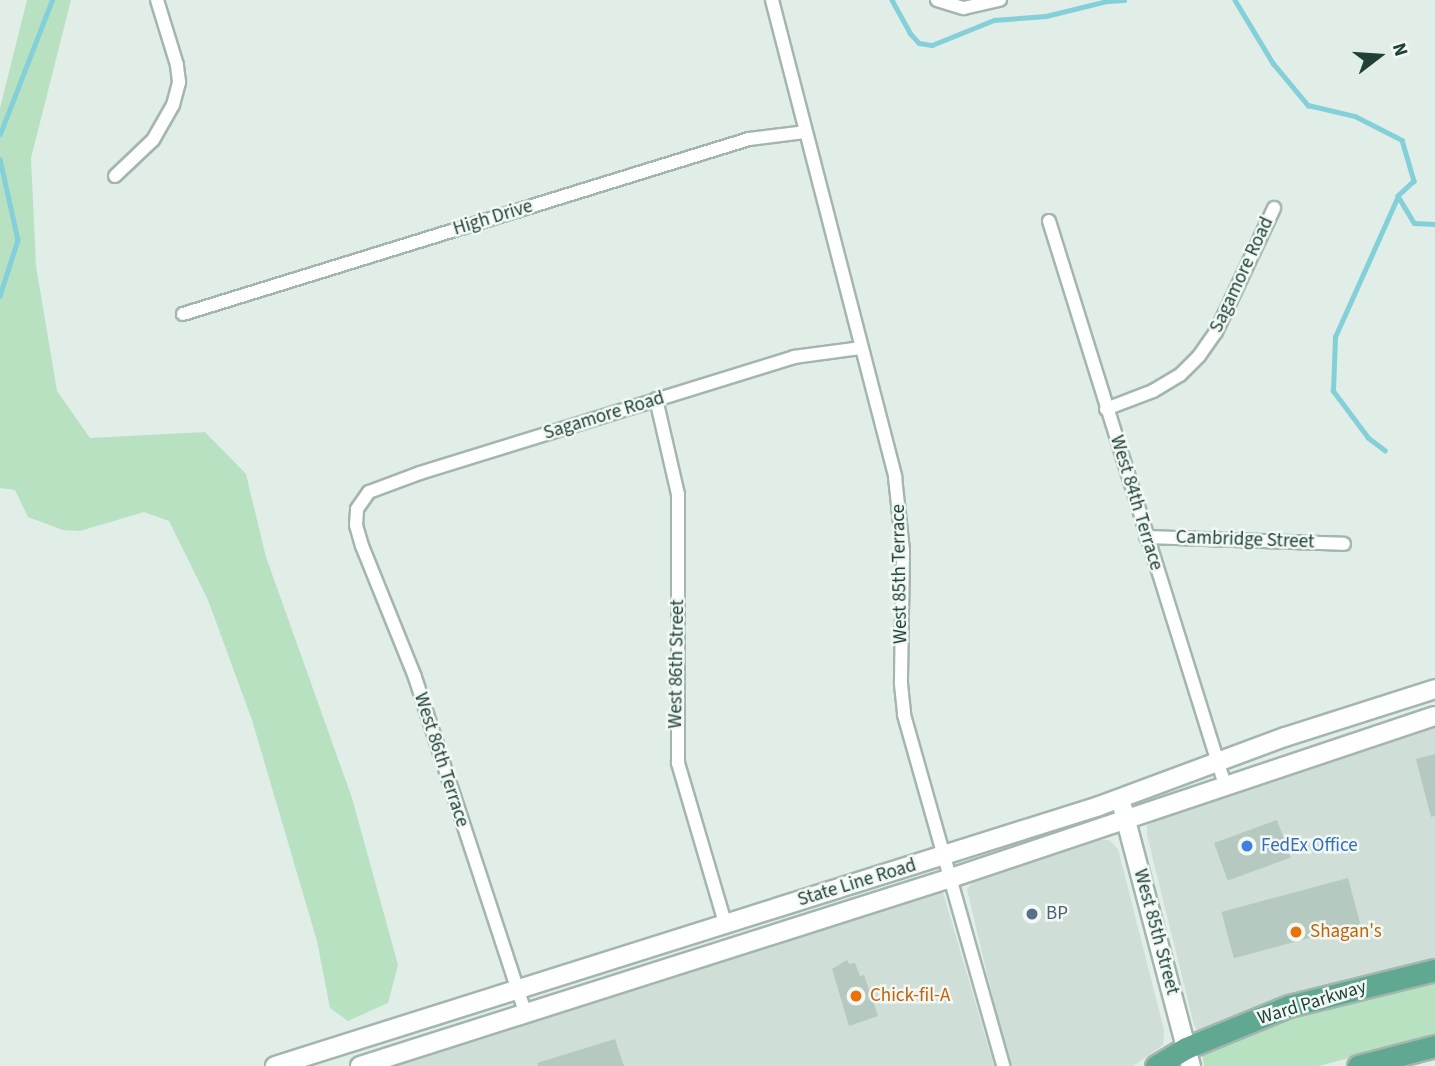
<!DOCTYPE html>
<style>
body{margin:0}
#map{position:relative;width:1435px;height:1066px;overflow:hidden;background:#e1ede7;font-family:"Source Sans 3",sans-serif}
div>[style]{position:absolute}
.built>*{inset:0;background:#cfded6}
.green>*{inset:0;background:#b8e1c1}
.stream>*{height:4.5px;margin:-2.25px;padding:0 2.25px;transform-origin:2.25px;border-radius:2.25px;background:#83d0d9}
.building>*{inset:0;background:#b6c9c0;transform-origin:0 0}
.roads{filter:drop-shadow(2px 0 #a3b6ae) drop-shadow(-2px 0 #a3b6ae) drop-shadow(0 2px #a3b6ae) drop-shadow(0 -2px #a3b6ae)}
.street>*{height:12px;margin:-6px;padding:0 6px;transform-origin:6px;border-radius:6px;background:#fff}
.secondary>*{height:18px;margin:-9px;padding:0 9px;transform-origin:9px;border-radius:9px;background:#fff}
.primary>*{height:21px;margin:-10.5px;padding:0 10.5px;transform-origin:10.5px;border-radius:10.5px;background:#61a892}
.dots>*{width:19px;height:19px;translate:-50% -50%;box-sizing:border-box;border:4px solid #f2f9f5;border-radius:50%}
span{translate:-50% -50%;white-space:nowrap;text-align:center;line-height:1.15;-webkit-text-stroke:5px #f2f9f5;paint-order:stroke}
.street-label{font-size:19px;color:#1f4136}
.shop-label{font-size:19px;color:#366cbe}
.left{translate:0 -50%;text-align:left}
.service-label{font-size:19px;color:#4e5e75}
.food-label{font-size:19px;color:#c56008}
.north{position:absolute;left:1344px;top:21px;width:70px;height:70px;-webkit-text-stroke:5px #f2f9f5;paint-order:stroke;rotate:73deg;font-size:19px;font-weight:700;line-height:28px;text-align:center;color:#1f4136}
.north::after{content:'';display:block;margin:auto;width:24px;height:32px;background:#1f4136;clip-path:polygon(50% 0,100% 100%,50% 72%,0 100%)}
</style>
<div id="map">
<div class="built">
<div style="clip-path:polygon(1435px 726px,1435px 958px,1344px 980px,1198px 1031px,1194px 1025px,1147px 835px,1147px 825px,1155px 819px)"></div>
<div style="clip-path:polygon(1095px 840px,1109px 840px,1118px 849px,1164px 1030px,1163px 1045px,1133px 1066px,1009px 1066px,967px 889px,976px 879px)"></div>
<div style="clip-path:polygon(940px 882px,994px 1066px,375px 1066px)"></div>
</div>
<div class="green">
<div style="clip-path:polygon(27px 0,71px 0,31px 158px,36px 266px,57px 391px,90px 438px,205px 432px,246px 474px,266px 557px,352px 798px,398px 965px,388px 1003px,348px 1021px,330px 1008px,317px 941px,252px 720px,208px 600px,169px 521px,144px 512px,80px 531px,63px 530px,28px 517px,15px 490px,0 488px,0 108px)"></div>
<div style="clip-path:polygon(1435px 979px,1435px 1035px,1319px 1066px,1204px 1066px,1202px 1053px,1259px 1029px)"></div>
</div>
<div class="stream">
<div style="left:892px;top:0;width:38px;rotate:61deg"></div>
<div style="left:910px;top:33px;width:13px;rotate:48deg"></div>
<div style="left:919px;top:43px;width:13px;rotate:9deg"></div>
<div style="left:932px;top:45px;width:67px;rotate:-22deg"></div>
<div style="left:994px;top:20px;width:52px;rotate:-4.4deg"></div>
<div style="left:1046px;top:16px;width:63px;rotate:-13.8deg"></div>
<div style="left:1107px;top:1px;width:17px;rotate:-3deg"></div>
<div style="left:1235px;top:0;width:74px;rotate:58.9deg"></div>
<div style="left:1273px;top:63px;width:55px;rotate:50.2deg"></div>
<div style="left:1308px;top:105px;width:48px;rotate:13.2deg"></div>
<div style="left:1355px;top:116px;width:53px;rotate:27.1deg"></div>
<div style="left:1402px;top:140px;width:43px;rotate:73.7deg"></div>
<div style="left:1414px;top:181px;width:22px;rotate:137deg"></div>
<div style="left:1398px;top:196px;width:31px;rotate:59deg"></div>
<div style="left:1414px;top:223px;width:21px;rotate:3deg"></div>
<div style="left:0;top:134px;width:144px;rotate:-68.8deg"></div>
<div style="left:0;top:159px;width:83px;rotate:77.5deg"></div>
<div style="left:18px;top:240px;width:59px;rotate:107.8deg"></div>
<div style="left:1385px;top:451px;width:21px;rotate:-143deg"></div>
<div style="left:1368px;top:438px;width:59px;rotate:-126.7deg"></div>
<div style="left:1333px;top:391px;width:54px;rotate:-87.9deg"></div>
<div style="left:1335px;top:337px;width:154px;rotate:-65.9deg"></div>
</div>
<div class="building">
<div style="clip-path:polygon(1435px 754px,1435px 816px,1431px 817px,1416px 759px)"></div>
<div style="left:1277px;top:820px;width:40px;height:67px;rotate:70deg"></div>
<div style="left:1348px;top:878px;width:48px;height:131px;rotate:75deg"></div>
<div style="clip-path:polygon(847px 960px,849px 964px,855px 963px,860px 976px,864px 975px,878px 1016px,849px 1026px,832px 969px)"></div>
<div style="clip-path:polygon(615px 1039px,624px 1066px,538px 1066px,537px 1063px)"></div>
</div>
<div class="roads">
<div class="street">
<div style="left:772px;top:0;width:493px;rotate:75.5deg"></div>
<div style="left:895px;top:477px;width:74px;rotate:83.8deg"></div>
<div style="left:903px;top:551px;width:133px;rotate:90.9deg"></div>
<div style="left:901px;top:684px;width:31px;rotate:84deg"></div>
<div style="left:904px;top:715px;width:365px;rotate:74.2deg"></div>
<div style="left:937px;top:0;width:28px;rotate:17deg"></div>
<div style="left:964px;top:8px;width:37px;rotate:-13deg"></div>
<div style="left:115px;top:176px;width:52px;rotate:-43.5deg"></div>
<div style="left:153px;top:140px;width:40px;rotate:-60.3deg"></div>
<div style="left:173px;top:105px;width:24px;rotate:-75deg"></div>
<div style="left:179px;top:82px;width:17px;rotate:-97deg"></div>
<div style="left:177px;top:65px;width:68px;rotate:-107.1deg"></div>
<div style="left:1049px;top:221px;width:591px;rotate:72.67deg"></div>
<div style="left:183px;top:314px;width:592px;rotate:-17.18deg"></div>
<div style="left:749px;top:139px;width:56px;rotate:-7.1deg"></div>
<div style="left:656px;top:399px;width:98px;rotate:77deg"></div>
<div style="left:678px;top:494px;width:269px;rotate:90deg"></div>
<div style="left:678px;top:763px;width:167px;rotate:73.6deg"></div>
<div style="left:1106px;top:409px;width:50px;rotate:-21deg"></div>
<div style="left:1153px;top:391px;width:31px;rotate:-31deg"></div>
<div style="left:1180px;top:375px;width:27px;rotate:-45deg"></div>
<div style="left:1199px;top:356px;width:29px;rotate:-55deg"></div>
<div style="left:1216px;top:332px;width:137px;rotate:-64.9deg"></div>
<div style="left:1146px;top:537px;width:198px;rotate:2deg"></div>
<div style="left:525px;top:1012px;width:353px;rotate:-108.2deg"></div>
<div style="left:415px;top:677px;width:141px;rotate:-112deg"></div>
<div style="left:362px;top:546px;width:22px;rotate:-106deg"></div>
<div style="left:356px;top:525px;width:16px;rotate:-86deg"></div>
<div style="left:357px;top:509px;width:21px;rotate:-55deg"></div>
<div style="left:369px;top:492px;width:54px;rotate:-20.4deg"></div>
<div style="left:420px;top:473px;width:392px;rotate:-17.2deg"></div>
<div style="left:794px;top:357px;width:68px;rotate:-7.7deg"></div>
</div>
<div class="secondary">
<div style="left:1123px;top:809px;width:266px;rotate:75.2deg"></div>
<div style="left:275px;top:1066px;width:864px;rotate:-17.51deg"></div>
<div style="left:1099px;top:806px;width:198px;rotate:-20.4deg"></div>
<div style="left:1285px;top:737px;width:157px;rotate:-17.7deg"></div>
<div style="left:360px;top:1066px;width:620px;rotate:-17.65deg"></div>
<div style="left:951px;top:878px;width:510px;rotate:-18.51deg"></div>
</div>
<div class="primary">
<div style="left:1156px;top:1066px;width:35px;rotate:-31deg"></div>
<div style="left:1186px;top:1048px;width:111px;rotate:-22.2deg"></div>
<div style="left:1289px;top:1006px;width:150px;rotate:-13.9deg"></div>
<div style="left:1358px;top:1066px;width:80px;rotate:-14.6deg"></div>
</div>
</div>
<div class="dots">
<div style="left:1247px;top:846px;background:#3f7fe0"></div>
<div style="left:1032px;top:914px;background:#5c6f8a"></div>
<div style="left:1296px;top:932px;background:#e8710a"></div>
<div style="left:856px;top:996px;background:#e8710a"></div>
</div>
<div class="street-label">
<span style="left:493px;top:218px;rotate:-17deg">High Drive</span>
<span style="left:1242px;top:275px;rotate:-65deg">Sagamore Road</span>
<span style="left:604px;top:416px;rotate:-17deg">Sagamore Road</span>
<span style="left:1136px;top:503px;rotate:73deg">West 84th Terrace</span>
<span style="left:1245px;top:540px;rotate:2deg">Cambridge Street</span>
<span style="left:900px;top:574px;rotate:-91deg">West 85th Terrace</span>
<span style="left:677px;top:664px;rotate:-89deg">West 86th Street</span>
<span style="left:441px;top:760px;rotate:72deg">West 86th Terrace</span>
<span style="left:857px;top:883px;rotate:-17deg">State Line Road</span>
<span style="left:1156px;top:932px;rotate:75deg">West 85th Street</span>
<span style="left:1312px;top:1003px;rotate:-17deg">Ward Parkway</span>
</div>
<div class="shop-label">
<span class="left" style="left:1261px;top:846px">FedEx Office</span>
</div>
<div class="service-label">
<span class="left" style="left:1046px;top:914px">BP</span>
</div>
<div class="food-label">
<span class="left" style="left:1310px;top:932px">Shagan's</span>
<span class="left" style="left:870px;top:996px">Chick-fil-A</span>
</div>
<div class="north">N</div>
</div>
